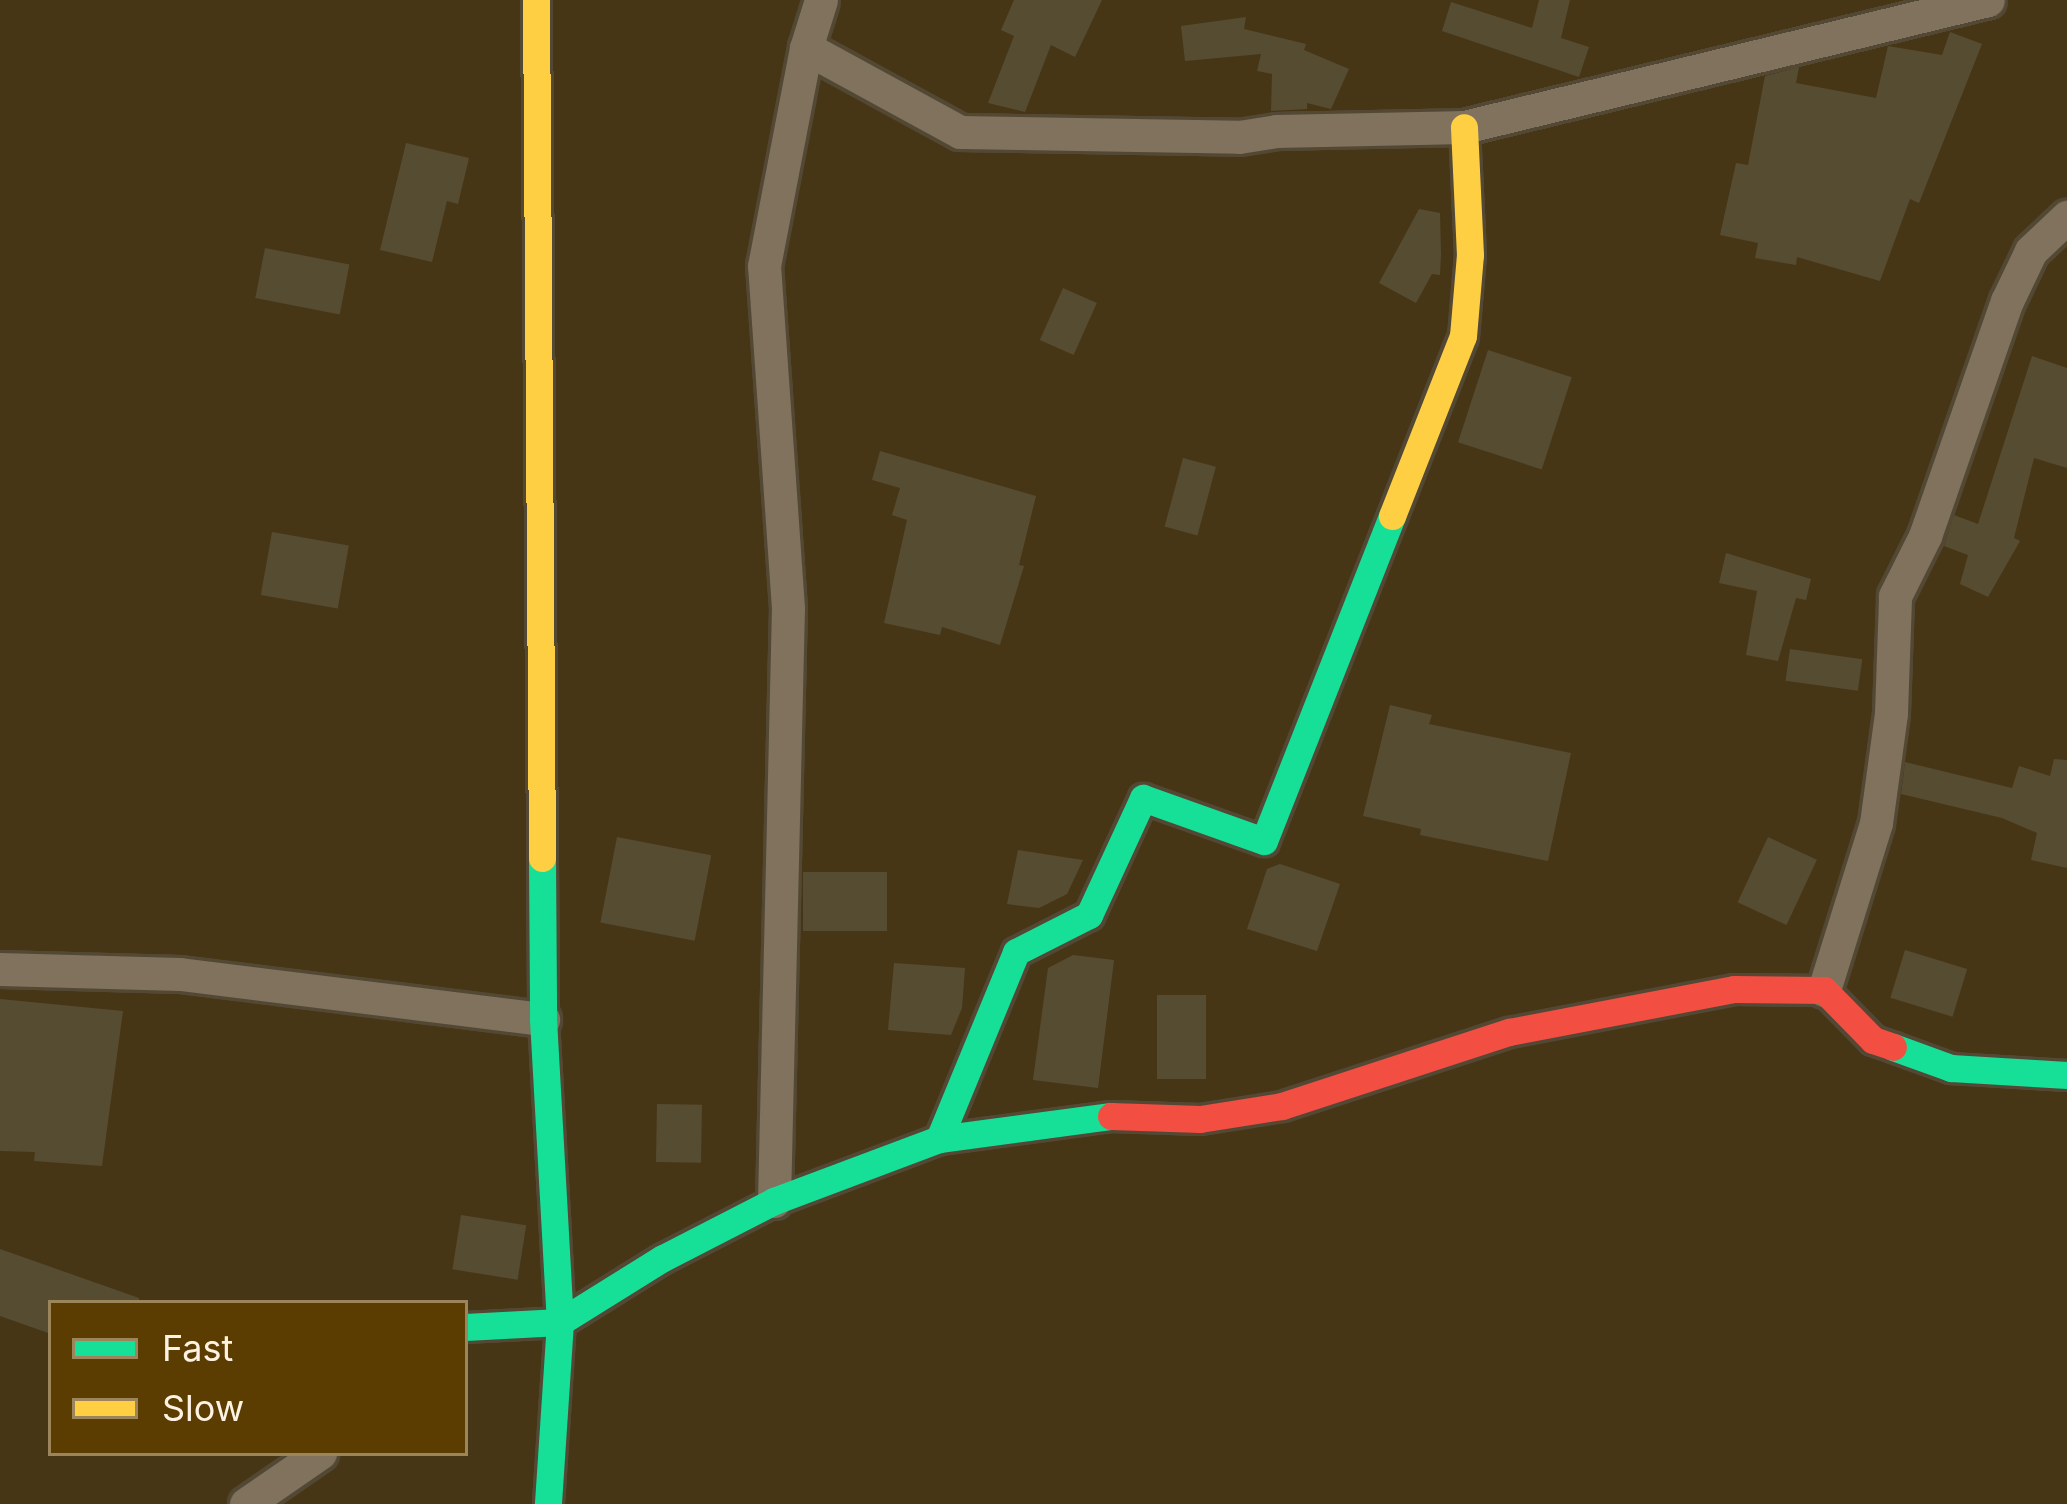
<!DOCTYPE html>
<style>
body{margin:0}
#map{position:relative;width:2067px;height:1504px;overflow:hidden;background:#473615;font-family:Inter,sans-serif}
div>[style]{position:absolute}
.building>*{inset:0;background:#564c32;transform-origin:0 0}
.roads{filter:drop-shadow(3px 0 #524834) drop-shadow(-3px 0 #524834) drop-shadow(0 3px #524834) drop-shadow(0 -3px #524834)}
.street>*{height:33px;margin:-16.5px;padding:0 16.5px;transform-origin:16.5px;border-radius:16.5px;background:#80725c}
.fast>*{height:27px;margin:-13.5px;padding:0 13.5px;transform-origin:13.5px;border-radius:13.5px;background:#16e098}
.slow>*{height:27px;margin:-13.5px;padding:0 13.5px;transform-origin:13.5px;border-radius:13.5px;background:#ffcf43}
.jam>*{height:27px;margin:-13.5px;padding:0 13.5px;transform-origin:13.5px;border-radius:13.5px;background:#f24e42}
span{translate:-50% -50%;white-space:nowrap;text-align:center;line-height:1.15;-webkit-text-stroke:9px #5b3c01;paint-order:stroke}
.legend{position:absolute;left:48px;top:1300px;width:420px;height:156px;box-sizing:border-box;background:#5b3c01;border:3px solid #9c855b;margin:0;padding:15px 21px;list-style:none;font-size:36px;color:#fef2e3}
.legend li{display:flex;align-items:center;gap:24px;height:60px}
.legend b{width:60px;border:3px solid #9c855b}
</style>
<div id="map">
<div class="building">
<div style="clip-path:polygon(1014px 0,1102px 0,1075px 57px,1051px 45px,1025px 112px,988px 103px,1014px 36px,1001px 30px)"></div>
<div style="clip-path:polygon(1539px 0,1570px 0,1561px 38px,1589px 47px,1579px 77px,1442px 31px,1451px 2px,1532px 28px)"></div>
<div style="clip-path:polygon(1246px 17px,1244px 29px,1306px 44px,1304px 50px,1349px 69px,1331px 109px,1307px 103px,1307px 109px,1271px 111px,1272px 74px,1257px 71px,1261px 54px,1185px 61px,1181px 26px)"></div>
<div style="clip-path:polygon(1950px 32px,1982px 44px,1919px 203px,1910px 199px,1880px 281px,1797px 257px,1796px 265px,1755px 258px,1758px 243px,1720px 235px,1736px 163px,1748px 165px,1765px 76px,1799px 67px,1796px 83px,1876px 98px,1888px 46px,1942px 55px)"></div>
<div style="clip-path:polygon(406px 143px,469px 158px,458px 204px,447px 201px,432px 262px,380px 250px)"></div>
<div style="clip-path:polygon(1419px 209px,1440px 213px,1441px 254px,1440px 275px,1432px 274px,1416px 303px,1379px 283px)"></div>
<div style="left:265px;top:248px;width:86px;height:51px;rotate:11deg"></div>
<div style="left:1063px;top:288px;width:37px;height:57px;rotate:24deg"></div>
<div style="left:1488px;top:350px;width:88px;height:97px;rotate:18deg"></div>
<div style="clip-path:polygon(2032px 356px,2067px 368px,2067px 468px,2034px 458px,2014px 538px,2020px 541px,1988px 597px,1960px 584px,1968px 555px,1944px 546px,1954px 515px,1978px 524px)"></div>
<div style="clip-path:polygon(880px 451px,1036px 496px,1019px 565px,1024px 566px,1000px 645px,942px 627px,940px 635px,884px 623px,907px 520px,892px 515px,900px 488px,872px 480px)"></div>
<div style="left:1183px;top:458px;width:34px;height:71px;rotate:15deg"></div>
<div style="left:272px;top:532px;width:78px;height:64px;rotate:10deg"></div>
<div style="clip-path:polygon(1726px 553px,1811px 579px,1806px 600px,1796px 598px,1778px 661px,1746px 655px,1757px 591px,1719px 583px)"></div>
<div style="left:1790px;top:649px;width:73px;height:32px;rotate:8deg"></div>
<div style="clip-path:polygon(1390px 705px,1432px 715px,1429px 724px,1571px 753px,1548px 861px,1420px 835px,1421px 829px,1363px 816px)"></div>
<div style="clip-path:polygon(2054px 759px,2067px 760px,2067px 868px,2031px 860px,2037px 833px,2002px 818px,1901px 794px,1905px 762px,2012px 788px,2019px 766px,2050px 776px)"></div>
<div style="left:617px;top:837px;width:96px;height:87px;rotate:11deg"></div>
<div style="left:1768px;top:837px;width:54px;height:72px;rotate:25deg"></div>
<div style="clip-path:polygon(1018px 850px,1083px 860px,1067px 894px,1039px 908px,1007px 904px)"></div>
<div style="clip-path:polygon(1280px 864px,1340px 884px,1317px 951px,1247px 929px,1267px 869px)"></div>
<div style="left:803px;top:872px;width:84px;height:59px"></div>
<div style="left:1905px;top:950px;width:65px;height:50px;rotate:17deg"></div>
<div style="clip-path:polygon(1073px 955px,1114px 960px,1098px 1088px,1033px 1080px,1048px 968px)"></div>
<div style="clip-path:polygon(894px 963px,965px 968px,962px 1008px,951px 1035px,888px 1030px)"></div>
<div style="left:1157px;top:995px;width:49px;height:84px"></div>
<div style="clip-path:polygon(0 999px,123px 1011px,102px 1166px,34px 1161px,35px 1152px,0 1151px)"></div>
<div style="left:657px;top:1104px;width:45px;height:58px;rotate:1deg"></div>
<div style="left:461px;top:1215px;width:66px;height:55px;rotate:9deg"></div>
<div style="clip-path:polygon(0 1249px,139px 1298px,139px 1303px,51px 1303px,51px 1334px,0 1316px)"></div>
</div>
<div class="roads">
<div class="street">
<div style="left:806px;top:48px;width:175px;rotate:28.6deg"></div>
<div style="left:960px;top:132px;width:279px;rotate:1deg"></div>
<div style="left:1239px;top:137px;width:37px;rotate:-9deg"></div>
<div style="left:1276px;top:131px;width:188px;rotate:-1.2deg"></div>
<div style="left:1464px;top:127px;width:539px;rotate:-13.62deg"></div>
<div style="left:0;top:969px;width:180px;rotate:1.6deg"></div>
<div style="left:180px;top:974px;width:366px;rotate:7.1deg"></div>
<div style="left:1824px;top:990px;width:175px;rotate:-72.7deg"></div>
<div style="left:1876px;top:823px;width:111px;rotate:-82.2deg"></div>
<div style="left:1891px;top:713px;width:117px;rotate:-88deg"></div>
<div style="left:1895px;top:596px;width:67px;rotate:-63.4deg"></div>
<div style="left:1925px;top:536px;width:249px;rotate:-70.8deg"></div>
<div style="left:2007px;top:301px;width:55px;rotate:-64.4deg"></div>
<div style="left:2031px;top:251px;width:50px;rotate:-43.4deg"></div>
<div style="left:774px;top:1201px;width:593px;rotate:-88.65deg"></div>
<div style="left:788px;top:608px;width:343px;rotate:-94deg"></div>
<div style="left:764px;top:266px;width:222px;rotate:-79.1deg"></div>
<div style="left:806px;top:48px;width:50px;rotate:-72.6deg"></div>
<div style="left:246px;top:1504px;width:90px;rotate:-34.6deg"></div>
</div>
<div class="fast">
<div style="left:542px;top:858px;width:161px;rotate:89.6deg"></div>
<div style="left:543px;top:1019px;width:303px;rotate:86.8deg"></div>
<div style="left:560px;top:1322px;width:182px;rotate:93.8deg"></div>
<div style="left:1893px;top:1047px;width:62px;rotate:19.9deg"></div>
<div style="left:1951px;top:1068px;width:116px;rotate:3.5deg"></div>
<div style="left:939px;top:1139px;width:202px;rotate:-67.6deg"></div>
<div style="left:1016px;top:952px;width:82px;rotate:-26.9deg"></div>
<div style="left:1089px;top:915px;width:129px;rotate:-65.2deg"></div>
<div style="left:1143px;top:798px;width:128px;rotate:19.6deg"></div>
<div style="left:1264px;top:841px;width:349px;rotate:-68.5deg"></div>
<div style="left:465px;top:1327px;width:95px;rotate:-3deg"></div>
<div style="left:560px;top:1322px;width:121px;rotate:-31.9deg"></div>
<div style="left:663px;top:1258px;width:125px;rotate:-27.2deg"></div>
<div style="left:774px;top:1201px;width:176px;rotate:-20.6deg"></div>
<div style="left:939px;top:1139px;width:174px;rotate:-7.6deg"></div>
</div>
<div class="slow">
<div style="left:536px;top:0;width:858px;rotate:89.6deg"></div>
<div style="left:1392px;top:516px;width:193px;rotate:-68.5deg"></div>
<div style="left:1463px;top:336px;width:81px;rotate:-85.1deg"></div>
<div style="left:1470px;top:255px;width:128px;rotate:-92.7deg"></div>
</div>
<div class="jam">
<div style="left:1111px;top:1116px;width:89px;rotate:1.9deg"></div>
<div style="left:1200px;top:1119px;width:83px;rotate:-9deg"></div>
<div style="left:1282px;top:1106px;width:239px;rotate:-18.1deg"></div>
<div style="left:1509px;top:1032px;width:229px;rotate:-10.8deg"></div>
<div style="left:1734px;top:989px;width:90px;rotate:0.6deg"></div>
<div style="left:1824px;top:990px;width:70px;rotate:45.6deg"></div>
<div style="left:1873px;top:1040px;width:21px;rotate:19deg"></div>
</div>
</div>
<ul class="legend">
<li><b style="height:15px;background:#16e098"></b>Fast</li>
<li><b style="height:15px;background:#ffcf43"></b>Slow</li>
</ul>
</div>
